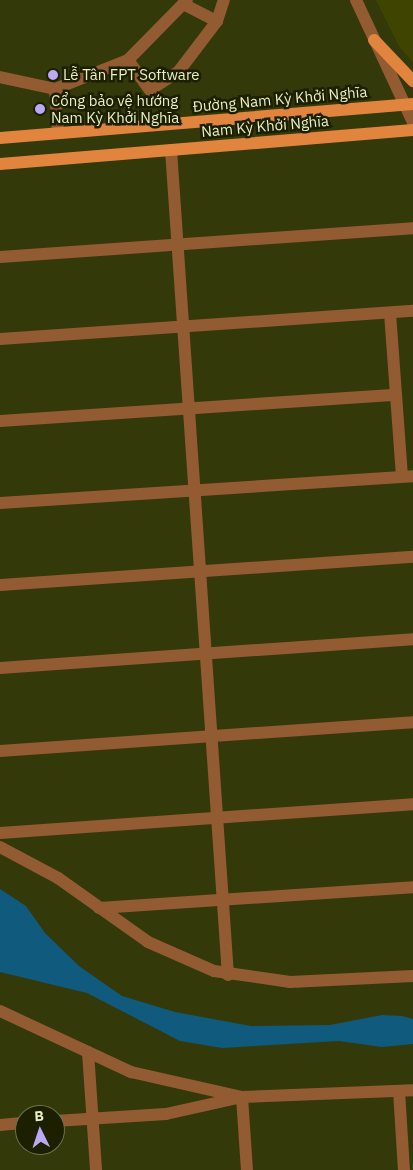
<!DOCTYPE html>
<meta charset="utf-8">
<style>
body{margin:0}
#map{position:relative;width:413px;height:1170px;overflow:hidden;background:#34390a;font-family:"IBM Plex Sans",sans-serif}
div>[style]{position:absolute}
.green>*{inset:0;background:#3f4501}
.water>*{inset:0;background:#0f5a7d}
.minor>*{height:12px;margin:-6px;padding:0 6px;transform-origin:6px;border-radius:6px;background:#935b32}
.major>*{height:12px;margin:-6px;padding:0 6px;transform-origin:6px;border-radius:6px;background:#e0843e}
.dots>*{width:14px;height:14px;translate:-50% -50%;box-sizing:border-box;border:2px solid #1c1f00;border-radius:50%}
span{translate:-50% -50%;white-space:nowrap;text-align:center;line-height:1.15;-webkit-text-stroke:5px #1c1f00;paint-order:stroke}
.poi-label{font-size:15px;color:#e7eec5}
.left{translate:0 -50%;text-align:left}
.street-label{font-size:15px;color:#e7eec5}
.north{position:absolute;left:15px;top:1105px;width:50px;height:50px;box-sizing:border-box;background:#1c1f00;border:1px solid #6d724f;border-radius:50%;rotate:356deg;font-size:14px;font-weight:700;line-height:20px;text-align:center;color:#e7eec5}
.north::after{content:'';display:block;margin:auto;width:18px;height:22px;background:#bca9f5;clip-path:polygon(50% 0,100% 100%,50% 72%,0 100%)}
</style>
<div id="map">
<div class="green">
<div style="clip-path:polygon(376px 0,413px 0,413px 62px,400px 48px)"></div>
</div>
<div class="water">
<div style="clip-path:polygon(0 889px,26px 906px,45px 933px,79px 966px,122px 996px,175px 1012px,251px 1026px,330px 1025px,382px 1015px,402px 1016px,413px 1019px,413px 1044px,382px 1047px,339px 1041px,222px 1048px,180px 1041px,87px 993px,0 972px)"></div>
</div>
<div class="minor">
<div style="left:356px;top:0;width:135px;rotate:65deg"></div>
<div style="left:185px;top:5px;width:36px;rotate:27deg"></div>
<div style="left:217px;top:21px;width:22px;rotate:-72deg"></div>
<div style="left:128px;top:60px;width:37px;rotate:54deg"></div>
<div style="left:150px;top:90px;width:35px;rotate:-33deg"></div>
<div style="left:179px;top:71px;width:63px;rotate:-52.8deg"></div>
<div style="left:0;top:77px;width:56px;rotate:12.3deg"></div>
<div style="left:55px;top:89px;width:79px;rotate:-21.7deg"></div>
<div style="left:128px;top:60px;width:84px;rotate:-45.5deg"></div>
<div style="left:55px;top:89px;width:44px;rotate:86.1deg"></div>
<div style="left:171px;top:150px;width:827px;rotate:86.05deg"></div>
<div style="left:0;top:257px;width:414px;rotate:-4deg"></div>
<div style="left:390px;top:313px;width:163px;rotate:85.8deg"></div>
<div style="left:0;top:339px;width:414px;rotate:-3.9deg"></div>
<div style="left:0;top:421px;width:397px;rotate:-3.8deg"></div>
<div style="left:0;top:503px;width:414px;rotate:-3.7deg"></div>
<div style="left:0;top:585px;width:414px;rotate:-3.9deg"></div>
<div style="left:0;top:668px;width:414px;rotate:-4deg"></div>
<div style="left:0;top:751px;width:414px;rotate:-4deg"></div>
<div style="left:0;top:833px;width:414px;rotate:-4deg"></div>
<div style="left:0;top:847px;width:66px;rotate:28.1deg"></div>
<div style="left:58px;top:878px;width:110px;rotate:35.4deg"></div>
<div style="left:148px;top:942px;width:72px;rotate:23.7deg"></div>
<div style="left:214px;top:971px;width:77px;rotate:8.2deg"></div>
<div style="left:290px;top:982px;width:123px;rotate:-2.8deg"></div>
<div style="left:99px;top:908px;width:315px;rotate:-3.8deg"></div>
<div style="left:0;top:1011px;width:145px;rotate:25deg"></div>
<div style="left:131px;top:1072px;width:114px;rotate:12.7deg"></div>
<div style="left:242px;top:1097px;width:171px;rotate:-2.3deg"></div>
<div style="left:88px;top:1052px;width:118px;rotate:86.1deg"></div>
<div style="left:399px;top:1091px;width:79px;rotate:86.4deg"></div>
<div style="left:55px;top:1121px;width:111px;rotate:-3.6deg"></div>
<div style="left:166px;top:1114px;width:78px;rotate:-12.6deg"></div>
<div style="left:242px;top:1097px;width:73px;rotate:86.1deg"></div>
<div style="left:0;top:1125px;width:25px;rotate:-5deg"></div>
</div>
<div class="major">
<div style="left:374px;top:40px;width:57px;rotate:46.4deg"></div>
<div style="left:0;top:138px;width:414px;rotate:-4.7deg"></div>
<div style="left:0;top:164px;width:414px;rotate:-4.7deg"></div>
</div>
<div class="dots">
<div style="left:53px;top:75px;background:#bca9f5"></div>
<div style="left:40px;top:109px;background:#bca9f5"></div>
</div>
<div class="poi-label">
<span class="left" style="left:63px;top:75px">Lễ Tân FPT Software</span>
<span class="left" style="left:51px;top:109px">Cổng bảo vệ hướng<br>Nam Kỳ Khởi Nghĩa</span>
</div>
<div class="street-label">
<span style="left:280px;top:99px;rotate:-5deg">Đường Nam Kỳ Khởi Nghĩa</span>
<span style="left:265px;top:126px;rotate:-5deg">Nam Kỳ Khởi Nghĩa</span>
</div>
<div class="north">B</div>
</div>
